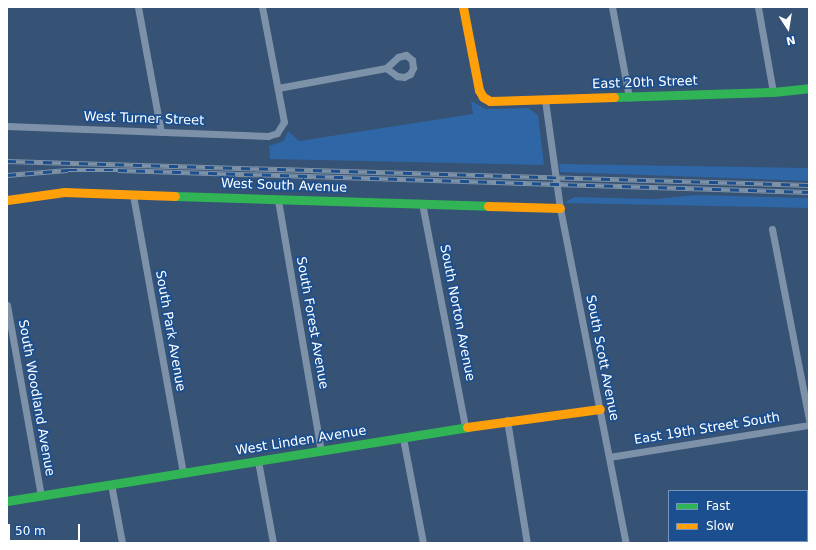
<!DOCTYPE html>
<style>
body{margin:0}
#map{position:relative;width:816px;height:550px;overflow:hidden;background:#365274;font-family:"DejaVu Sans",sans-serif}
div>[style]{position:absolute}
.green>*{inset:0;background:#2f66a5}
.street>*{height:7px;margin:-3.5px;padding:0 3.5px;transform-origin:3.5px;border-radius:3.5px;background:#7d92a8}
.fast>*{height:9px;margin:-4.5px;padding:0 4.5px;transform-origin:4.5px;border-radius:4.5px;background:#30b455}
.slow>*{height:9px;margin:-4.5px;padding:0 4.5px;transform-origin:4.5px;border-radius:4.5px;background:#ff9f0a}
.rail>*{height:4.5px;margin-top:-2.25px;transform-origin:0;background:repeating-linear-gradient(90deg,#1b4f8f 0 9px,#7e92a7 0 18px);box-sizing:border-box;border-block:1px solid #7e92a7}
span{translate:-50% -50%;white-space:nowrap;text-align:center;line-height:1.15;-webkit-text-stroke:3.5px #1b4f8f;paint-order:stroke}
.street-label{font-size:13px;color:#fff}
.frame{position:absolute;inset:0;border:8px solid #fff;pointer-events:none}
.legend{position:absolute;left:668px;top:490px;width:140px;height:52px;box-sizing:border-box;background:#1b4f8f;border:1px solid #7695bc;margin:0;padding:5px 7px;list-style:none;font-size:12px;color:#fff}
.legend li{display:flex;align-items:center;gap:8px;height:20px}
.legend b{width:20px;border:1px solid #7695bc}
.north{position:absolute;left:768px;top:8px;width:40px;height:40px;-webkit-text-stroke:3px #1b4f8f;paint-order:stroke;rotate:168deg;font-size:11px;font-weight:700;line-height:16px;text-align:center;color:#fff}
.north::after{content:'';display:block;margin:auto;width:14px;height:18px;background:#fff;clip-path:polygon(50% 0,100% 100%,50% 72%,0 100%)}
.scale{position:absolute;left:8px;top:524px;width:72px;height:18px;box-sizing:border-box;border:2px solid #fff;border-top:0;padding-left:5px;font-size:12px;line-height:14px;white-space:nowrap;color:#fff;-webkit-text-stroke:3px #1b4f8f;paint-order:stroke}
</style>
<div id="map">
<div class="green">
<div style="clip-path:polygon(471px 101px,486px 109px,528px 108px,538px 115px,544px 165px,270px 159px,269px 146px,284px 141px,288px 131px,299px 141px,473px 114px)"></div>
<div style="clip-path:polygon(559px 164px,809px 168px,809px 181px,560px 172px)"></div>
<div style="clip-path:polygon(697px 195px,809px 198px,809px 208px,564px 203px,574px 197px,655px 199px)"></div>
</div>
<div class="street">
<div style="left:138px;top:7px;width:127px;rotate:79.6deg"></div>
<div style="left:612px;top:7px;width:92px;rotate:79.3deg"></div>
<div style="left:758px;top:7px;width:86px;rotate:80deg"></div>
<div style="left:278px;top:88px;width:110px;rotate:-10.5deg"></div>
<div style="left:386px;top:68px;width:14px;rotate:36deg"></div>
<div style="left:397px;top:76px;width:7px;rotate:8deg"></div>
<div style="left:404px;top:77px;width:7px;rotate:-27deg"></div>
<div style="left:410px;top:74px;width:7px;rotate:-63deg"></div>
<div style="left:413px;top:68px;width:8px;rotate:-97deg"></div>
<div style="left:412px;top:60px;width:8px;rotate:-140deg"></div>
<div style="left:406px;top:55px;width:8px;rotate:166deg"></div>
<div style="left:398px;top:57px;width:16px;rotate:137deg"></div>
<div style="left:545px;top:100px;width:109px;rotate:82.1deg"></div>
<div style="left:560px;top:208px;width:341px;rotate:78.9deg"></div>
<div style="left:7px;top:126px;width:261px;rotate:2.2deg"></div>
<div style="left:268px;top:136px;width:9px;rotate:-18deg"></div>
<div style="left:277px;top:133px;width:13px;rotate:-58deg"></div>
<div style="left:284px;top:122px;width:117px;rotate:-100.8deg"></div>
<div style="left:133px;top:195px;width:281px;rotate:79.8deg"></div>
<div style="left:278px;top:200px;width:255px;rotate:80.3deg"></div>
<div style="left:422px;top:203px;width:228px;rotate:79.1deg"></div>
<div style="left:772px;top:229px;width:195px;rotate:79deg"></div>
<div style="left:7px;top:305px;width:193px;rotate:79.9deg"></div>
<div style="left:507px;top:420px;width:125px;rotate:80.8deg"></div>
<div style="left:403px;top:438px;width:107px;rotate:79.2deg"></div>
<div style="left:609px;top:457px;width:203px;rotate:-9.1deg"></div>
<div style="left:258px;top:461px;width:83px;rotate:79.6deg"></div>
<div style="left:111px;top:484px;width:60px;rotate:79.4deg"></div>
</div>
<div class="fast">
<div style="left:614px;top:97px;width:159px;rotate:-1.8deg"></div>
<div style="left:773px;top:92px;width:36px;rotate:-6deg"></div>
<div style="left:175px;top:196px;width:313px;rotate:1.8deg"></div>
<div style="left:7px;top:501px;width:466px;rotate:-9.1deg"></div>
</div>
<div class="slow">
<div style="left:463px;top:7px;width:85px;rotate:79.1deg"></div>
<div style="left:479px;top:90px;width:8px;rotate:60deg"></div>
<div style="left:483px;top:97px;width:8px;rotate:30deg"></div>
<div style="left:490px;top:101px;width:124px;rotate:-1.8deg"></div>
<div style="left:7px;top:200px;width:58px;rotate:-8deg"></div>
<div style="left:64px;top:192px;width:111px;rotate:2.1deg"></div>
<div style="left:488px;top:206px;width:72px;rotate:1.6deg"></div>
<div style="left:467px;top:427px;width:134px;rotate:-7.7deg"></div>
</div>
<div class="rail">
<div style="left:7px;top:161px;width:802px;rotate:1.71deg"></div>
<div style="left:7px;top:175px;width:61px;rotate:-4.7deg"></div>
<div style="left:68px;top:170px;width:50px"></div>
<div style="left:118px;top:170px;width:691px;rotate:1.82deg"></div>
</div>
<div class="street-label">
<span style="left:645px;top:83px;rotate:-2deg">East 20th Street</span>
<span style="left:144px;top:119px;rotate:2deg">West Turner Street</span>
<span style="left:284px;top:186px;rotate:2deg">West South Avenue</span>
<span style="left:457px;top:313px;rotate:79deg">South Norton Avenue</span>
<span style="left:312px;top:323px;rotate:80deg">South Forest Avenue</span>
<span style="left:170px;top:331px;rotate:80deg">South Park Avenue</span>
<span style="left:602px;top:358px;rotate:79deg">South Scott Avenue</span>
<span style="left:36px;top:398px;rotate:80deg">South Woodland Avenue</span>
<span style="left:707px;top:429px;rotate:-9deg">East 19th Street South</span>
<span style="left:301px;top:441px;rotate:-9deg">West Linden Avenue</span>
</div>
<div class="frame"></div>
<ul class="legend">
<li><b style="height:5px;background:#30b455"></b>Fast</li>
<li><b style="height:5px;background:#ff9f0a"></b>Slow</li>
</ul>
<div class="north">N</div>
<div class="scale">50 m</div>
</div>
